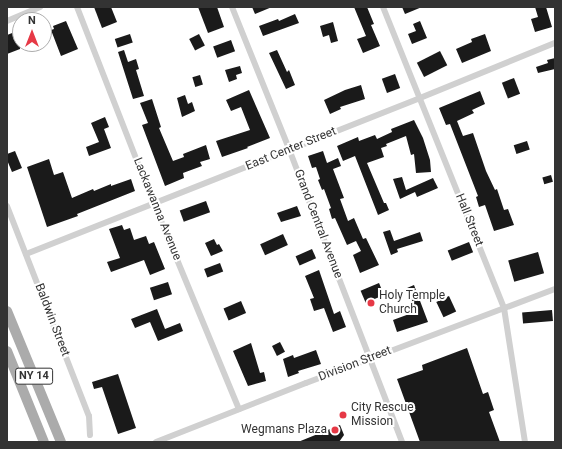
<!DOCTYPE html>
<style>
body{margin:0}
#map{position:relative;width:562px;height:449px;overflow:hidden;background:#fff;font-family:Roboto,sans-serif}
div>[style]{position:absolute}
.building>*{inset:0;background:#1a1a1a;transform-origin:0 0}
.street>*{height:6px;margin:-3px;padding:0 3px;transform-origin:3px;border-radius:3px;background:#d0d0d0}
.primary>*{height:10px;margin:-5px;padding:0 5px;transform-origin:5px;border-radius:5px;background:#ababab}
.dots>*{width:11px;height:11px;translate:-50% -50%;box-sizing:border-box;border:2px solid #fff;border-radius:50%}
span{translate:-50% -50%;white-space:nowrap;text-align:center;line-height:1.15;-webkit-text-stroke:4px #fff;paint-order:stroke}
.shield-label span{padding:1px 3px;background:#fff;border:1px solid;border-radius:3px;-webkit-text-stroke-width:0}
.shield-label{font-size:11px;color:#333;font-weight:700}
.street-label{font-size:12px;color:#333}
.poi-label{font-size:12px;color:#333}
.left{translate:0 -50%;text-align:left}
.right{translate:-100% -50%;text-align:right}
.frame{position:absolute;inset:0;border:8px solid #333;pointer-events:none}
.north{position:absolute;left:12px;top:12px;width:40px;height:40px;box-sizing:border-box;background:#fff;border:1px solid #adadad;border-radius:50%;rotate:0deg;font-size:11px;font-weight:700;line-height:16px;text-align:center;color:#333}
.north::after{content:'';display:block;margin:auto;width:14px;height:18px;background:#e63946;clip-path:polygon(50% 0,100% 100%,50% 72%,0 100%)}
</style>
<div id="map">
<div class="building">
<div style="clip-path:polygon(94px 7px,111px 7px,117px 22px,102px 28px)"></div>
<div style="clip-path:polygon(198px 7px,217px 7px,224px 27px,208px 33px)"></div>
<div style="clip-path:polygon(252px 7px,272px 7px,255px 14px)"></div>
<div style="clip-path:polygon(354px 7px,367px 7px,374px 24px,371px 25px,380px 46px,363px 53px,357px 39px,366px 36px)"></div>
<div style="clip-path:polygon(402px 7px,422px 7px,405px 14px)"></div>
<div style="clip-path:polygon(535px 7px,546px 7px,552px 27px,535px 32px,531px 19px,538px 17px)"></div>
<div style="clip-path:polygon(295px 14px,299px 23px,263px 36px,259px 26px,278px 19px,279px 21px)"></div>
<div style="clip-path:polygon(66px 21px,78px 49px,61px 56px,51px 30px,54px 29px,53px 26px)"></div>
<div style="clip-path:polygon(420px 21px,427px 38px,412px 44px,408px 34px,416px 31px,413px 24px)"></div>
<div style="clip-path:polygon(333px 22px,338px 41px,331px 43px,329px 35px,323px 37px,320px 26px)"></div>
<div style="clip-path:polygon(20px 30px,20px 49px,7px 54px,7px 35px)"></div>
<div style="left:130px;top:34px;width:9px;height:16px;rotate:72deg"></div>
<div style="left:199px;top:34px;width:13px;height:11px;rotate:63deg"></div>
<div style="clip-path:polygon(485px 34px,491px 51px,462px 63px,456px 49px,472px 42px,471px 39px)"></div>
<div style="left:231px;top:40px;width:12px;height:19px;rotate:70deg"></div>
<div style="clip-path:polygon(124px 50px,128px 62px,136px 59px,139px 69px,136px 70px,144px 96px,133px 99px,118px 52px)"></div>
<div style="clip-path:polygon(277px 50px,287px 72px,289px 70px,295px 85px,286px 89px,269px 53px)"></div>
<div style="left:440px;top:51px;width:16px;height:26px;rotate:63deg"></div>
<div style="clip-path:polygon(555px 58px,555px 69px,538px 73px,536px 67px,548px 63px,547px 60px)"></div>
<div style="clip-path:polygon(240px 66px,242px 73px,236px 75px,237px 79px,229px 82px,225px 70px)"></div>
<div style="left:395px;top:74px;width:15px;height:14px;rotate:70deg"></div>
<div style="left:200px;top:75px;width:10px;height:8px;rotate:73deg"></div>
<div style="left:514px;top:78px;width:17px;height:13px;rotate:69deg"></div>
<div style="clip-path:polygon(361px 85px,365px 99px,340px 107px,341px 109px,330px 114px,324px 100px,345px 90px)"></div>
<div style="clip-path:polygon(249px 90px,270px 138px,247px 147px,248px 148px,222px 157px,216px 141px,250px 130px,241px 107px,231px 111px,226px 100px)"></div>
<div style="clip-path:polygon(480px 91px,485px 104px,472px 110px,474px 113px,457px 121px,463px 136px,473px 133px,486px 171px,495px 190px,497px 189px,504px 210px,508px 209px,514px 225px,494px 231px,485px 205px,479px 207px,476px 197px,478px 196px,450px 124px,446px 125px,439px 108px)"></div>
<div style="clip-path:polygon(185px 95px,188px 104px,192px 102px,195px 111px,182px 117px,177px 98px)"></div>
<div style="clip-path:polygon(152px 99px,161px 127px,159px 128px,173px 161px,184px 157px,183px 154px,206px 145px,210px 159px,200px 162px,202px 166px,183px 173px,184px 178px,165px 186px,142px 125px,148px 123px,140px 103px)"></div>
<div style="clip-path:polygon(105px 117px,109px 127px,104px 129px,111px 148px,89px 156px,86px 147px,99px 142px,91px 123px)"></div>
<div style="clip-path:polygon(414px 120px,423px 138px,430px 160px,431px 172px,416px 173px,414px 154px,411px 155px,406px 136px,386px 144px,387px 146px,381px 148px,384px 157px,367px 163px,384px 203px,386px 203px,389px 210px,378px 215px,355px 156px,343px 161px,337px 146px,358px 137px,359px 141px,375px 135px,377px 139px,392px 132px,391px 129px)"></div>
<div style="left:527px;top:141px;width:9px;height:14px;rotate:72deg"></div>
<div style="clip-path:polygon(15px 151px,22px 168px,12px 172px,7px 160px,7px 154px)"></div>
<div style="clip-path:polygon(323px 151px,327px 163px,338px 158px,341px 166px,333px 169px,344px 198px,340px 199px,348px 221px,354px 218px,363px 239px,366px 238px,379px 265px,360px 273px,353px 255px,361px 251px,356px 241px,347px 245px,335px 218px,332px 219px,329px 209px,331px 208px,324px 189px,322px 190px,318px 180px,320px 179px,316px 167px,312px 168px,308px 156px)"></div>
<div style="clip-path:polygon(49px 159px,54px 175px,63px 172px,72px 198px,93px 189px,94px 191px,111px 184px,111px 186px,131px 179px,135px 191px,77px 214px,78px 216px,47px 227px,27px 167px)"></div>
<div style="left:551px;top:175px;width:7px;height:9px;rotate:74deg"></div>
<div style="clip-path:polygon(402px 177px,406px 190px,433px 178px,438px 188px,417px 197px,415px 192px,400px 199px,393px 179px)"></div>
<div style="left:206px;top:201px;width:12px;height:28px;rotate:70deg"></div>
<div style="clip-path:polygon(297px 206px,301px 216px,281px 222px,277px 213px)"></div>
<div style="clip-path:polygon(122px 225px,124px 230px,130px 228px,134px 240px,146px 236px,149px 244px,154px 242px,165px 269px,150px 275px,144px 260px,111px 272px,107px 262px,120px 258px,109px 229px)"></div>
<div style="clip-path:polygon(390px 230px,394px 241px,420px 232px,423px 241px,397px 249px,398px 252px,391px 255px,383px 232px)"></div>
<div style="left:283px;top:234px;width:12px;height:25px;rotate:66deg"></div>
<div style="clip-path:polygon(214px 239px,217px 245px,219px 244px,223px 251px,211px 256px,205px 243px)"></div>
<div style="left:469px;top:242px;width:11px;height:23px;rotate:68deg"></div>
<div style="left:312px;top:249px;width:10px;height:18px;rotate:66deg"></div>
<div style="left:538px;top:252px;width:22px;height:31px;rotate:74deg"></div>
<div style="left:220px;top:263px;width:9px;height:17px;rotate:69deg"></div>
<div style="clip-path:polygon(319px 270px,334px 314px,340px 311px,346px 327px,333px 332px,324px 308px,314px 311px,310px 299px,314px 298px,305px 276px)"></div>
<div style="left:168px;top:282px;width:13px;height:19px;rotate:72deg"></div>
<div style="left:379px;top:283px;width:13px;height:20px;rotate:67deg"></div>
<div style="clip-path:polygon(414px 285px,428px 322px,397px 332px,393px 320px,412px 313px,411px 308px,414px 307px,407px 288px)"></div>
<div style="left:449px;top:296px;width:17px;height:14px;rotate:65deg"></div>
<div style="left:241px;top:301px;width:13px;height:19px;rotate:67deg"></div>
<div style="clip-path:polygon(157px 309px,165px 329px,180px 323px,183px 331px,158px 341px,150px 322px,135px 328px,131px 319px)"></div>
<div style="left:552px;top:310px;width:11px;height:30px;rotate:85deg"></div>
<div style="left:280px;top:342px;width:11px;height:9px;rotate:63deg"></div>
<div style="clip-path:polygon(251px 343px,260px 373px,264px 372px,266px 381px,248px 386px,233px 351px)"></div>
<div style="clip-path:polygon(467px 348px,483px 394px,488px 392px,494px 410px,489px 412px,500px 442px,420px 442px,397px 379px,423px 370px,422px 365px)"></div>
<div style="clip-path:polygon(316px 350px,321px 364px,298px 371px,299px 373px,288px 377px,283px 359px,293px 355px,294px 358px)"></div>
<div style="clip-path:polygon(118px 374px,136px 428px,118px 434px,102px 387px,94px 389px,92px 382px)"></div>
<div style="clip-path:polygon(340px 425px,344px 435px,339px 442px,298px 442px)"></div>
</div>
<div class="street">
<div style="left:77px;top:7px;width:212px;rotate:68.7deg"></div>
<div style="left:154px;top:204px;width:222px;rotate:67.5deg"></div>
<div style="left:232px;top:7px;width:153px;rotate:68.1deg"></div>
<div style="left:289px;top:149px;width:314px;rotate:68.9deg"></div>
<div style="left:383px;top:7px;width:324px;rotate:68.1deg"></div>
<div style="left:504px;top:308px;width:136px;rotate:81.1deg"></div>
<div style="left:7px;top:21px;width:36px;rotate:-23deg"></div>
<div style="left:7px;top:206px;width:225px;rotate:68.7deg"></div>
<div style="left:89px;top:416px;width:19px;rotate:87deg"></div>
<div style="left:26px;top:254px;width:424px;rotate:-21.6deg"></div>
<div style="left:420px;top:98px;width:146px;rotate:-22.2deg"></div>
<div style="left:156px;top:442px;width:161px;rotate:-21.5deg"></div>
<div style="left:306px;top:383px;width:266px;rotate:-20.7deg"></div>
</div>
<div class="primary">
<div style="left:7px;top:311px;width:142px;rotate:67.6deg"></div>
<div style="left:7px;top:351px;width:98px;rotate:67.9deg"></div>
</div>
<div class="dots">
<div style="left:371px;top:303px;background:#e63946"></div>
<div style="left:343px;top:415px;background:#e63946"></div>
<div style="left:335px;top:430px;background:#e63946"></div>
</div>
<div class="shield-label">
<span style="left:34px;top:376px">NY 14</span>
</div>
<div class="street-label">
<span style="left:291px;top:149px;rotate:-22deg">East Center Street</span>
<span style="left:157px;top:209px;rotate:68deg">Lackawanna Avenue</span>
<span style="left:469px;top:220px;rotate:68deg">Hall Street</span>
<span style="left:318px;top:224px;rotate:69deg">Grand Central Avenue</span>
<span style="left:52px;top:320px;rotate:69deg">Baldwin Street</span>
<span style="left:355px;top:364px;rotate:-21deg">Division Street</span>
</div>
<div class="poi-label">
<span class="left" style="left:379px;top:303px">Holy Temple<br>Church</span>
<span class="left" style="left:351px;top:415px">City Rescue<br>Mission</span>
<span class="right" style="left:327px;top:430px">Wegmans Plaza</span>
</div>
<div class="frame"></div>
<div class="north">N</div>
</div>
